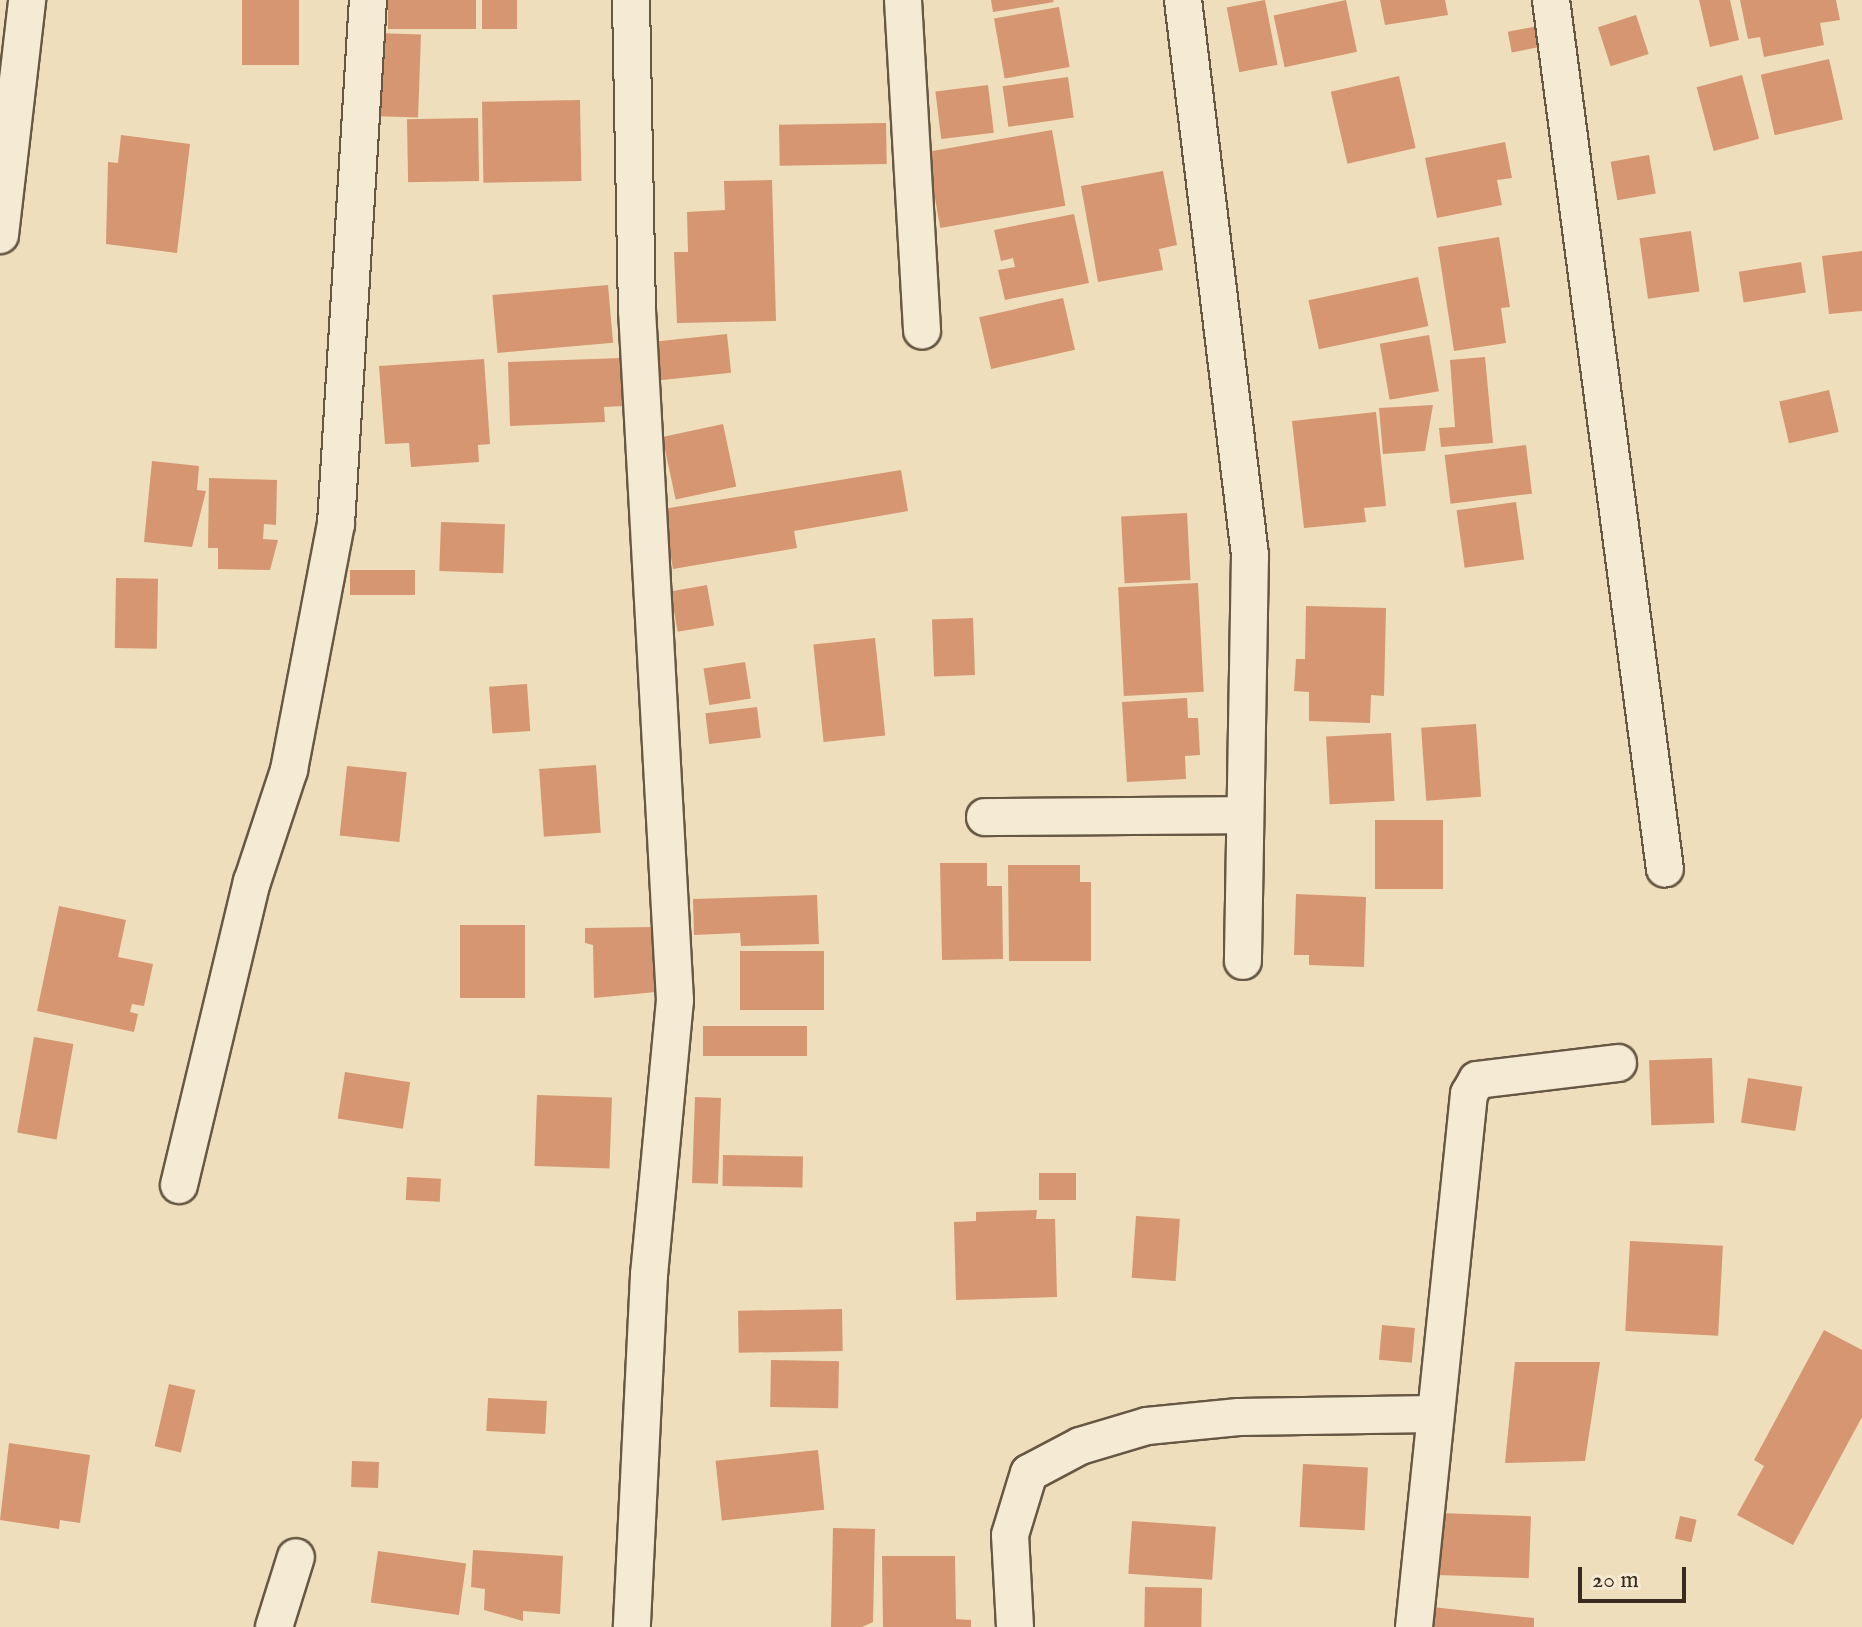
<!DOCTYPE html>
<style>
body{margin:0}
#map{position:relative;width:1862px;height:1627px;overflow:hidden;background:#efdebb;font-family:"IM FELL English",serif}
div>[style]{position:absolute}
.building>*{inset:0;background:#d59671;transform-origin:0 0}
.roads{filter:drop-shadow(2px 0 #665844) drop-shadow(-2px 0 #665844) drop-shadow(0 2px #665844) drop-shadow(0 -2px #665844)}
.minor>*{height:36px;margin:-18px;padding:0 18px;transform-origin:18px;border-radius:18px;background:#f5ead3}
span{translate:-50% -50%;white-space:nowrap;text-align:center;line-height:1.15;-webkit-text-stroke:7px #f5ead3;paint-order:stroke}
.scale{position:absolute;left:1578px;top:1567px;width:108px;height:36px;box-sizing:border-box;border:4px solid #392b1d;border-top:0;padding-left:10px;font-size:24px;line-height:28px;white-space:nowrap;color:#392b1d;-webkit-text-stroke:6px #f5ead3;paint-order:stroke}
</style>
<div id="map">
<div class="building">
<div style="left:242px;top:0;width:57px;height:65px"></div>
<div style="left:388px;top:0;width:88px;height:29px"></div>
<div style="left:482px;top:0;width:35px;height:29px"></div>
<div style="clip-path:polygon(991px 0,1053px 0,1054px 2px,993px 12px)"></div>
<div style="left:1265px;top:0;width:66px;height:39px;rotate:79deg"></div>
<div style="left:1346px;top:0;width:53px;height:74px;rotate:78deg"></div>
<div style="clip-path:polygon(1380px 0,1445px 0,1448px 15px,1385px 25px)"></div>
<div style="clip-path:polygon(1699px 0,1730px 0,1739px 40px,1710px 47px)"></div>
<div style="clip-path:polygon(1740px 0,1836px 0,1840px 20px,1820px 23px,1824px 45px,1764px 57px,1760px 37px,1748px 39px)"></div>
<div style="left:1059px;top:7px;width:61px;height:66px;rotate:80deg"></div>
<div style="left:1636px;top:15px;width:41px;height:40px;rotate:72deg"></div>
<div style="left:1548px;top:24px;width:21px;height:41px;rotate:79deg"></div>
<div style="left:375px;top:33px;width:46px;height:83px;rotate:2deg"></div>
<div style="left:1829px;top:59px;width:62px;height:70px;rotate:77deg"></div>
<div style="left:1742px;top:75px;width:66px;height:47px;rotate:75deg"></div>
<div style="left:1399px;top:76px;width:74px;height:70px;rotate:77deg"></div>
<div style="left:1068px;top:77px;width:41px;height:66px;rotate:82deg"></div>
<div style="left:988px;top:85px;width:48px;height:53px;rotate:83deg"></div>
<div style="left:580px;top:100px;width:81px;height:98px;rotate:89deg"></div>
<div style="left:478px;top:118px;width:63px;height:71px;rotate:89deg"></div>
<div style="left:886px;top:123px;width:41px;height:107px;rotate:89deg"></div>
<div style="left:1052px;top:130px;width:77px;height:127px;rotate:80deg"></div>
<div style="clip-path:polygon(121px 135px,190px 144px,177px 253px,106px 244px,108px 162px,118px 163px)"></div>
<div style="clip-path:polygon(1505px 142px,1512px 178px,1497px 180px,1502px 205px,1437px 218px,1425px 158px)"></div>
<div style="left:1649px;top:155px;width:39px;height:39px;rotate:80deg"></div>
<div style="clip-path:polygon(1163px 171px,1177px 245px,1159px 249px,1163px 270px,1098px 282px,1081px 186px)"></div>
<div style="clip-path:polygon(772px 180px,776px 321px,677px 323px,674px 252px,688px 252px,687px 212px,725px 210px,724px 181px)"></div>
<div style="clip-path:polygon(1074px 214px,1089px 283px,1005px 300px,998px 270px,1015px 267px,1013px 258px,1001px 261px,994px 230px)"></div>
<div style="left:1691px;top:231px;width:61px;height:52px;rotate:82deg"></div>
<div style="clip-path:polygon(1499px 237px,1510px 307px,1501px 308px,1506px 343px,1454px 351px,1438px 247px)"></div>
<div style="clip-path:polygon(1862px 251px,1862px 311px,1829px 314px,1822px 256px)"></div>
<div style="left:1801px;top:262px;width:31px;height:63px;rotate:81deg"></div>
<div style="left:1418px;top:277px;width:50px;height:112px;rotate:78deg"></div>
<div style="left:608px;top:285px;width:58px;height:116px;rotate:85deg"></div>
<div style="left:1063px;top:298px;width:53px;height:86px;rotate:77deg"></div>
<div style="left:727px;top:334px;width:39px;height:74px;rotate:84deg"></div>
<div style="left:1429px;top:335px;width:57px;height:50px;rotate:80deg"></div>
<div style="clip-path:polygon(1485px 357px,1493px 443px,1441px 447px,1439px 428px,1455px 427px,1450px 360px)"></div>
<div style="clip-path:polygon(622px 358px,624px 406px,604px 407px,605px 422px,510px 426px,508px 362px)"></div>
<div style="clip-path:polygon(484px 359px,490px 444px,478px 445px,479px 462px,411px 467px,409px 443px,385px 444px,379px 366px)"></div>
<div style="left:1829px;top:390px;width:43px;height:51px;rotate:77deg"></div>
<div style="clip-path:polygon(1433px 405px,1425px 451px,1383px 454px,1379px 408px)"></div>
<div style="clip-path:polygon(1376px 412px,1386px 506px,1364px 508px,1366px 522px,1304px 528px,1292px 421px)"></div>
<div style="left:723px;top:424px;width:64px;height:62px;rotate:78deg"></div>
<div style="left:1526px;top:445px;width:49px;height:82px;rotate:83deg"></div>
<div style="clip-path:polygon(152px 461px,199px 466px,197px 490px,206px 491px,192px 547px,144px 542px)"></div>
<div style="clip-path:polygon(901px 470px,908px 511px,794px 531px,797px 548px,673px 569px,663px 509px)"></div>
<div style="clip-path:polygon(209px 478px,277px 480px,276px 525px,264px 524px,263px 539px,278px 540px,270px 570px,218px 569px,218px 548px,208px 548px)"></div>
<div style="left:1516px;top:502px;width:58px;height:60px;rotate:82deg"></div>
<div style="left:1187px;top:513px;width:67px;height:66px;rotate:87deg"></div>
<div style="left:441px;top:522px;width:64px;height:49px;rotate:2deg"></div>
<div style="left:350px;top:570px;width:65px;height:25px"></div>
<div style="left:116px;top:578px;width:42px;height:70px;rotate:1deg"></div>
<div style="left:1198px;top:583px;width:109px;height:80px;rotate:87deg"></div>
<div style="left:707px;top:585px;width:41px;height:37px;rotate:80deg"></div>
<div style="clip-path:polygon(1306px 606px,1386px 608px,1384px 696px,1371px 695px,1370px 723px,1309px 721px,1309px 692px,1294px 691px,1296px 659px,1305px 659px)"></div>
<div style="left:973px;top:618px;width:57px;height:41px;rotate:88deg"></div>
<div style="left:875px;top:638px;width:98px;height:62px;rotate:84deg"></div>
<div style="left:745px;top:662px;width:37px;height:42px;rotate:81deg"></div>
<div style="left:527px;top:684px;width:47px;height:38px;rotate:86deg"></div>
<div style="clip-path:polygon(1187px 698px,1188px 718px,1198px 718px,1200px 755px,1185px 756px,1186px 779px,1127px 782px,1122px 702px)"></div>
<div style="left:757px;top:707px;width:31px;height:52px;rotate:83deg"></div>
<div style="left:1476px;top:724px;width:73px;height:55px;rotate:86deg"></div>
<div style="left:1391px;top:733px;width:68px;height:65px;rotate:87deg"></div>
<div style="left:596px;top:765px;width:68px;height:57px;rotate:86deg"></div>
<div style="left:347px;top:766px;width:60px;height:70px;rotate:6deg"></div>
<div style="left:1375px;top:820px;width:68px;height:69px"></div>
<div style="clip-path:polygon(940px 863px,987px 863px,987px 886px,1002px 886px,1003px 959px,942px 960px)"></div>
<div style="clip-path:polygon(1008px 865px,1080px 865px,1080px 882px,1091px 882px,1091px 961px,1009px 961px)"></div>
<div style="clip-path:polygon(1296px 894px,1366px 897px,1364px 967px,1309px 965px,1309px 955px,1294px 955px)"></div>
<div style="clip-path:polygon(817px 895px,819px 944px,741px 946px,740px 933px,694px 935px,693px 899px)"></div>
<div style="clip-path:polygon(59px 906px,126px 920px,118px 957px,153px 964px,144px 1006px,132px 1004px,130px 1012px,138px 1014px,134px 1032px,37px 1011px)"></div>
<div style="left:460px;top:925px;width:65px;height:73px"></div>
<div style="clip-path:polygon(655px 927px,656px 992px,594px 998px,593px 945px,585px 943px,585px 928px)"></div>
<div style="left:740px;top:951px;width:84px;height:59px"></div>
<div style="left:703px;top:1026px;width:104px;height:30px"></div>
<div style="left:34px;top:1037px;width:40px;height:97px;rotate:10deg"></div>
<div style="left:1712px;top:1058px;width:65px;height:63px;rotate:88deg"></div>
<div style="left:345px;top:1072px;width:66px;height:47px;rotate:9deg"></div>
<div style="left:1748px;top:1078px;width:55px;height:45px;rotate:9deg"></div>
<div style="left:537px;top:1095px;width:75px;height:71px;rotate:2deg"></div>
<div style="left:695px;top:1097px;width:26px;height:86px;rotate:2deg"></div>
<div style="left:723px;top:1155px;width:80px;height:31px;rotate:1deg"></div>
<div style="left:1039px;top:1173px;width:37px;height:27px"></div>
<div style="left:407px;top:1177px;width:34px;height:23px;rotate:3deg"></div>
<div style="clip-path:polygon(1037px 1210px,1036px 1219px,1055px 1219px,1057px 1297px,956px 1300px,954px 1222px,976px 1221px,976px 1212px)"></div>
<div style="left:1136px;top:1216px;width:44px;height:62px;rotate:4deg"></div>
<div style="left:1630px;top:1241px;width:93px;height:90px;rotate:3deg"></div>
<div style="left:842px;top:1309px;width:42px;height:104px;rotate:89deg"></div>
<div style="left:1382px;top:1325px;width:33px;height:35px;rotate:5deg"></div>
<div style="clip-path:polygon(1824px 1330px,1862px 1350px,1862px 1417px,1793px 1545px,1737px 1515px,1764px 1466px,1754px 1460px)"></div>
<div style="left:771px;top:1360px;width:68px;height:47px;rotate:1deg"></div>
<div style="clip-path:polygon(1515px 1362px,1600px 1362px,1585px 1461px,1505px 1463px)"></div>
<div style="left:169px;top:1384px;width:27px;height:64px;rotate:13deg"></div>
<div style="left:488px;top:1398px;width:59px;height:33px;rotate:3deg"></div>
<div style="clip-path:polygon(9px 1443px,90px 1455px,80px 1523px,60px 1520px,59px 1529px,0 1520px)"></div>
<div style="left:818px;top:1450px;width:60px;height:103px;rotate:84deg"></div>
<div style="left:352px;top:1461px;width:27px;height:26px;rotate:2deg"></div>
<div style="left:1303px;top:1464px;width:65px;height:63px;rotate:3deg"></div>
<div style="left:1439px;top:1513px;width:92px;height:62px;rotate:2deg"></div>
<div style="left:1680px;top:1516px;width:17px;height:23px;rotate:13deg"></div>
<div style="left:1132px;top:1521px;width:84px;height:53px;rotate:4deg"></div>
<div style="clip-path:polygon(833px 1528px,875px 1529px,873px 1622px,862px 1627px,831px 1627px)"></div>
<div style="clip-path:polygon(473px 1550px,563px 1556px,560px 1614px,523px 1611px,523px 1621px,484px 1610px,485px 1589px,471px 1587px)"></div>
<div style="left:378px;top:1551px;width:89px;height:52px;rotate:8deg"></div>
<div style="clip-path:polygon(882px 1556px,955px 1556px,956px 1619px,971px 1620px,971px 1627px,883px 1627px)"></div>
<div style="left:1145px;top:1587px;width:57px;height:40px;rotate:1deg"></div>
<div style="clip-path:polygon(1432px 1607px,1534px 1618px,1534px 1627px,1430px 1627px)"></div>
</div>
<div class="roads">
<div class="minor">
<div style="left:631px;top:0;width:310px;rotate:88.9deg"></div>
<div style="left:637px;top:310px;width:691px;rotate:86.85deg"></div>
<div style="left:675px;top:1000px;width:276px;rotate:95.4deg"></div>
<div style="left:649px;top:1275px;width:352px;rotate:92.8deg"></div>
<div style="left:903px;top:0;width:331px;rotate:86.7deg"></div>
<div style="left:1183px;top:0;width:559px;rotate:83.12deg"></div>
<div style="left:1250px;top:555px;width:406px;rotate:91deg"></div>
<div style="left:1551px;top:0;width:876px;rotate:82.53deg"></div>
<div style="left:0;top:235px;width:237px;rotate:-83.4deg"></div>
<div style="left:985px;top:817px;width:260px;rotate:-0.4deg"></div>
<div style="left:179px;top:1185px;width:312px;rotate:-76.5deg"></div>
<div style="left:252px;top:882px;width:118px;rotate:-71.7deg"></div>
<div style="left:289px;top:770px;width:250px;rotate:-79.2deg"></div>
<div style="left:336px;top:524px;width:525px;rotate:-86.51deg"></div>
<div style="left:274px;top:1627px;width:73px;rotate:-72.6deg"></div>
<div style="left:1015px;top:1627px;width:92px;rotate:-93.1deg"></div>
<div style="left:1010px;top:1535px;width:65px;rotate:-73deg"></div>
<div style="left:1029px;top:1473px;width:58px;rotate:-27.9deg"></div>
<div style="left:1080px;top:1446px;width:70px;rotate:-16.6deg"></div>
<div style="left:1147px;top:1426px;width:92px;rotate:-5.6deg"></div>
<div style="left:1239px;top:1417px;width:195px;rotate:-0.9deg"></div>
<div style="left:1414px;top:1627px;width:536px;rotate:-84.11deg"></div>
<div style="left:1469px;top:1094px;width:16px;rotate:-60deg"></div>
<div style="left:1477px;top:1080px;width:142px;rotate:-6.9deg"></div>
</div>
</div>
<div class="scale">20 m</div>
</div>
